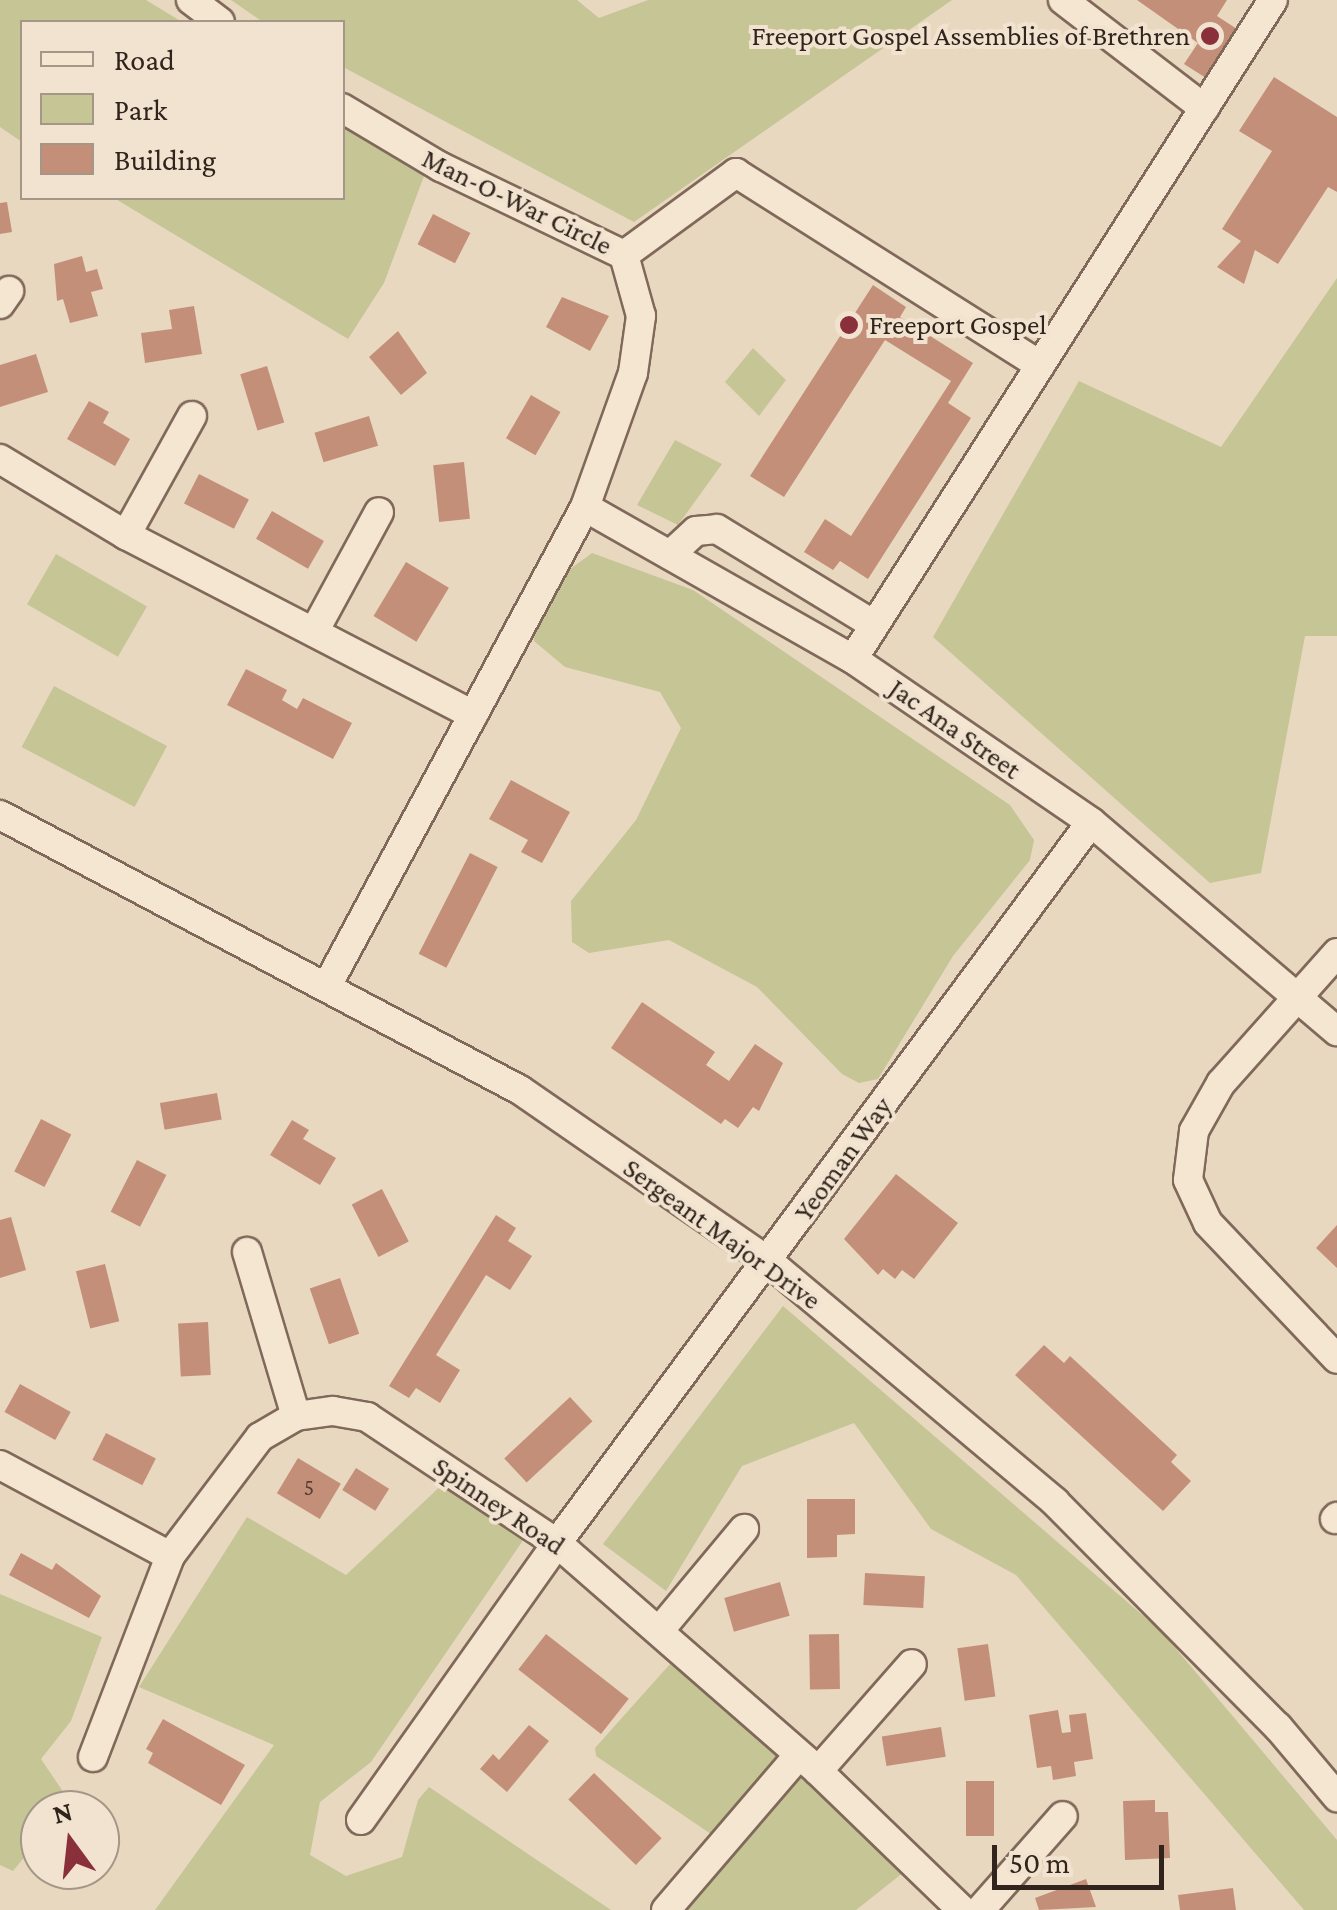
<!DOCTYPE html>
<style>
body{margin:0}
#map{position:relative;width:1337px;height:1910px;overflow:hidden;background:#e9d8c0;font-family:"Crimson Pro",serif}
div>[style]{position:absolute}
.green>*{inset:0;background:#c5c595;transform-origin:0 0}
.building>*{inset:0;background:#c48f79;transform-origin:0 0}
.roads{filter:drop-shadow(2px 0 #80695a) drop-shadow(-2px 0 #80695a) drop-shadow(0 2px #80695a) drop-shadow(0 -2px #80695a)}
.minor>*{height:28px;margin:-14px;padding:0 14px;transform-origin:14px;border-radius:14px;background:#f5e6d2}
.dots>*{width:28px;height:28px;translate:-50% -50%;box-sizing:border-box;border:5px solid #f1e3cf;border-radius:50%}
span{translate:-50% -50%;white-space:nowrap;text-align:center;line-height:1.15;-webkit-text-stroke:8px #f1e3cf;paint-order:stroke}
.number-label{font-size:22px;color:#563f34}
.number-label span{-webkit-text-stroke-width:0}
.poi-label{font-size:28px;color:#31241d}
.right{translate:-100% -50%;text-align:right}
.left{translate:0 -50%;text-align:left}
.street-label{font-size:28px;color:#31241d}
.legend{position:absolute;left:20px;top:20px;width:325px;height:180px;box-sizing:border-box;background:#f1e3cf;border:2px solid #a49788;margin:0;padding:12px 18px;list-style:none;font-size:30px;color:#31241d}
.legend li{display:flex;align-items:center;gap:20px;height:50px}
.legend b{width:50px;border:2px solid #a49788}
.north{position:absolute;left:20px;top:1790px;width:100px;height:100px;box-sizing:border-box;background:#f1e3cf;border:2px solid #a49788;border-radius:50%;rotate:345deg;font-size:28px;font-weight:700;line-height:40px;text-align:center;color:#31241d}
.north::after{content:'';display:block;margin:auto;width:35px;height:45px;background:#89303b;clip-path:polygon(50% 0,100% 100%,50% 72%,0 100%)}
.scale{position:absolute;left:992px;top:1845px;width:172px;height:45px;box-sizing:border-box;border:5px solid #31241d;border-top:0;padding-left:12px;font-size:30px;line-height:35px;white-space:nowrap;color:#31241d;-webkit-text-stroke:8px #f1e3cf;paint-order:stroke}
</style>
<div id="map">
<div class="green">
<div style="clip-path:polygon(0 0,146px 0,182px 22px,22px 22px,22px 142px,0 127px)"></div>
<div style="clip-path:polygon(231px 0,577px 0,599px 18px,648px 0,952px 0,634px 222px,343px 67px,342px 22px,263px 22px)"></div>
<div style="clip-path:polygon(343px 123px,427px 168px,384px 283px,348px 339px,114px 198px,342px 198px)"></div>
<div style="clip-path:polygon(1337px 278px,1337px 636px,1305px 636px,1261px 873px,1210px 883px,933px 637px,1079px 381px,1221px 447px)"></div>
<div style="clip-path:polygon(753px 348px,786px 380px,759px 416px,725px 382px)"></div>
<div style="clip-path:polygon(675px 440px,722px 464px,678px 525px,637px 505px)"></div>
<div style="clip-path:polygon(592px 553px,693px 590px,1010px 805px,1034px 840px,1030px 860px,953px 956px,878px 1079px,859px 1083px,842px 1074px,757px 987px,669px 940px,589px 953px,572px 942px,571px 901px,636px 820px,681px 728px,660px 692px,565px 667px,534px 641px,535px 620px,558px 578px)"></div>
<div style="left:56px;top:554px;width:105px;height:58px;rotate:30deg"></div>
<div style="left:54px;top:686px;width:128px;height:69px;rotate:28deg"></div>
<div style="clip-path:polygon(783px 1306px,1161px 1631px,1337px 1840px,1337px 1910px,1304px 1910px,1016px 1575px,931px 1529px,854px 1423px,742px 1466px,666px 1591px,603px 1544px)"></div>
<div style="clip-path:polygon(447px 1480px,524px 1539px,371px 1762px,320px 1802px,310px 1855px,346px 1876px,402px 1857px,418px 1800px,429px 1787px,611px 1910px,155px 1910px,274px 1745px,139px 1687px,247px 1517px,346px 1575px)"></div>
<div style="clip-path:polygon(0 1594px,102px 1637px,71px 1721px,41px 1759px,70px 1802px,63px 1810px,40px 1810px,40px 1838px,13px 1871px,0 1865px)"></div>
<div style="clip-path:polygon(670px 1664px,834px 1795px,904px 1872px,856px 1910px,675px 1910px,733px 1849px,596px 1756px,595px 1748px)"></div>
</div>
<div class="building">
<div style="clip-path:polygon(1137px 0,1227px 0,1217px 16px,1237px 29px,1206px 78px,1184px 64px,1198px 43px)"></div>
<div style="clip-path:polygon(1274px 77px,1337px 117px,1337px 192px,1328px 187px,1278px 264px,1255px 250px,1244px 284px,1217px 267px,1241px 241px,1222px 229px,1272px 151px,1239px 131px)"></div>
<div style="clip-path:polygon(7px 202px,12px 232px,0 234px,0 203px)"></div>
<div style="left:433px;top:214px;width:42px;height:34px;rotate:27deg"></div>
<div style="clip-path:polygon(82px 256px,86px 272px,97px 269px,103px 289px,91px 292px,98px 316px,70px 323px,63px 299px,57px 301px,54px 264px)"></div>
<div style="clip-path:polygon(873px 285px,906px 307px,900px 317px,973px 363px,948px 403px,971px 418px,868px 579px,840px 561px,833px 570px,804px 552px,825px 519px,851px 536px,951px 381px,885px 340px,784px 497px,750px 476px)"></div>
<div style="clip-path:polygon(562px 297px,609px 316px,590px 351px,546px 327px)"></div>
<div style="clip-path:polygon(194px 306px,202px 354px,145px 363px,141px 333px,172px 329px,169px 310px)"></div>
<div style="clip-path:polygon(398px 331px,427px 373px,401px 395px,369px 357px)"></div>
<div style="clip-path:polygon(36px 354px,48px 392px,0 407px,0 365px)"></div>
<div style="left:267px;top:366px;width:59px;height:28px;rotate:73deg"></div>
<div style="left:531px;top:395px;width:34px;height:50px;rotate:30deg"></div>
<div style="clip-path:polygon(89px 401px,109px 412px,103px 423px,130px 439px,115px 466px,67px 439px)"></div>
<div style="left:369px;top:416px;width:31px;height:57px;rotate:73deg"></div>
<div style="left:464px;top:462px;width:57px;height:31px;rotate:84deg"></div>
<div style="left:199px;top:474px;width:56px;height:33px;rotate:27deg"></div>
<div style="left:272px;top:511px;width:60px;height:32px;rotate:30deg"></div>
<div style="left:406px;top:562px;width:50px;height:63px;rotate:31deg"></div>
<div style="clip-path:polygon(246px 669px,287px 690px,282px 700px,297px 709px,303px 698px,352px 723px,333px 759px,227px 705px)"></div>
<div style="clip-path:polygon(511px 780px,570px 812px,542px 863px,521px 852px,528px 840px,489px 819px)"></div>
<div style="left:470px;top:853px;width:31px;height:113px;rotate:27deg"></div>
<div style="clip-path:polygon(642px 1002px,715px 1052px,706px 1065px,729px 1081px,755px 1044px,783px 1063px,759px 1111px,753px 1107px,738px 1128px,725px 1119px,721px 1124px,611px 1048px)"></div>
<div style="left:217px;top:1093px;width:27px;height:58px;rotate:80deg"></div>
<div style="left:41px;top:1119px;width:34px;height:59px;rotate:27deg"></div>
<div style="clip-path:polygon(292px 1120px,309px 1130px,303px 1139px,336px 1158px,320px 1185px,270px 1155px)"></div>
<div style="left:137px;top:1160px;width:33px;height:58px;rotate:27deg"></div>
<div style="clip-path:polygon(896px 1174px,958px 1223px,914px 1279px,902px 1270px,895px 1279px,883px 1269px,878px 1275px,844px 1239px)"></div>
<div style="left:382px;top:1189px;width:59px;height:34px;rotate:63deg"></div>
<div style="clip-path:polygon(496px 1215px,516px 1228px,508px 1241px,532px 1256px,510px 1290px,486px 1275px,436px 1355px,460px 1370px,440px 1403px,416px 1388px,409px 1398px,389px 1386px)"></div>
<div style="clip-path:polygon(11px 1217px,26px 1270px,0 1278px,0 1220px)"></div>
<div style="clip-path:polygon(1337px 1225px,1337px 1268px,1316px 1248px)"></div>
<div style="left:105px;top:1264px;width:59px;height:30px;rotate:76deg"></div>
<div style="left:340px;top:1278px;width:59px;height:32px;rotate:71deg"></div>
<div style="left:208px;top:1322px;width:53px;height:30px;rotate:87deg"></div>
<div style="clip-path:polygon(1044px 1345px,1064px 1363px,1070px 1356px,1177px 1455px,1171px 1462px,1191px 1481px,1163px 1511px,1015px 1375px)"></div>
<div style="left:20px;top:1384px;width:58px;height:32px;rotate:29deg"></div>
<div style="left:570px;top:1397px;width:33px;height:90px;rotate:47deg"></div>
<div style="left:106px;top:1433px;width:56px;height:30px;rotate:27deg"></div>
<div style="left:298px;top:1458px;width:50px;height:41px;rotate:31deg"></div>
<div style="left:356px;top:1468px;width:39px;height:26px;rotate:32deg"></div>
<div style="clip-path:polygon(807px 1499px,855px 1499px,855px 1534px,837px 1535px,837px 1557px,807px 1558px)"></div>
<div style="clip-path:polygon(21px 1553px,52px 1570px,56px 1563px,101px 1596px,89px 1618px,9px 1575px)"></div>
<div style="left:865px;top:1573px;width:60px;height:32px;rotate:3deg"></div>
<div style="left:780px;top:1582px;width:35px;height:58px;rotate:74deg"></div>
<div style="left:546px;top:1634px;width:105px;height:45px;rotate:38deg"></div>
<div style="left:839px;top:1634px;width:55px;height:30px;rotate:89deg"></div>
<div style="left:988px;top:1644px;width:53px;height:31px;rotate:82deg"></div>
<div style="clip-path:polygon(1058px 1710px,1062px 1733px,1071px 1732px,1069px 1715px,1086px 1713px,1093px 1759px,1074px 1762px,1076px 1776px,1053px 1780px,1051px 1766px,1037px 1768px,1029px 1715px)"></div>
<div style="clip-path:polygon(163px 1719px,245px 1765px,221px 1805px,148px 1763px,153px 1753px,146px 1749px)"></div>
<div style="clip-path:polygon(529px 1725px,549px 1741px,507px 1792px,480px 1769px,493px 1754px,499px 1760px)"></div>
<div style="left:941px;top:1727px;width:30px;height:60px;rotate:81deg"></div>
<div style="left:594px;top:1773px;width:94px;height:37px;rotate:44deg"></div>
<div style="left:966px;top:1781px;width:28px;height:55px"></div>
<div style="clip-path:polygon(1155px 1800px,1155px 1812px,1168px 1812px,1170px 1858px,1125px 1860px,1123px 1801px)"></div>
<div style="clip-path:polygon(1086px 1879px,1096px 1907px,1039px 1910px,1035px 1898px)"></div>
<div style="clip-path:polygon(1233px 1888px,1236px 1910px,1180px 1910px,1178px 1895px)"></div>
</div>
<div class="roads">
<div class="minor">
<div style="left:191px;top:0;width:36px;rotate:37deg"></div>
<div style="left:1063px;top:0;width:178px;rotate:37.5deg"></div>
<div style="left:624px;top:255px;width:139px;rotate:-36.2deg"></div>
<div style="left:736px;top:173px;width:360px;rotate:32.3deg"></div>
<div style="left:0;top:304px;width:16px;rotate:-55deg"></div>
<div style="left:0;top:459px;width:147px;rotate:31.1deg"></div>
<div style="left:126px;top:535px;width:391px;rotate:27.4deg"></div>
<div style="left:585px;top:507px;width:308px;rotate:29.6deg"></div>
<div style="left:853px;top:659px;width:288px;rotate:34.4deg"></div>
<div style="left:1091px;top:822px;width:323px;rotate:40.4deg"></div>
<div style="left:126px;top:535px;width:136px;rotate:-61deg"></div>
<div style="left:670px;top:555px;width:35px;rotate:-43deg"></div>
<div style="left:696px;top:531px;width:21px;rotate:-5deg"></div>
<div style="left:717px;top:529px;width:184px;rotate:31.4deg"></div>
<div style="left:315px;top:630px;width:134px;rotate:-61.5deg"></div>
<div style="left:853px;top:659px;width:781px;rotate:-57.49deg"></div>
<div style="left:0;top:815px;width:588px;rotate:27.87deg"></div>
<div style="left:520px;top:1090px;width:301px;rotate:34.6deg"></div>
<div style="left:768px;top:1261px;width:375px;rotate:40deg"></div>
<div style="left:1055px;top:1502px;width:317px;rotate:45.3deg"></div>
<div style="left:1278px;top:1727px;width:92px;rotate:49.9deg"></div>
<div style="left:1337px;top:953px;width:174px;rotate:131.7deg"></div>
<div style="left:1221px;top:1083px;width:55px;rotate:119.4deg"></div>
<div style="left:1194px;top:1131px;width:49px;rotate:97deg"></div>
<div style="left:1188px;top:1180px;width:47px;rotate:65.1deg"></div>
<div style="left:1208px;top:1223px;width:187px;rotate:46.5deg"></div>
<div style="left:328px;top:984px;width:542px;rotate:-61.68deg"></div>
<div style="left:585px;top:507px;width:142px;rotate:-70.3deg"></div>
<div style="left:633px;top:373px;width:58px;rotate:-82deg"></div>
<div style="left:641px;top:316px;width:63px;rotate:-105.6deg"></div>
<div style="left:624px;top:255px;width:203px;rotate:-154.3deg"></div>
<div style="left:441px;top:167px;width:115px;rotate:-149.2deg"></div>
<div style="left:247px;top:1252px;width:171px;rotate:73.4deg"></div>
<div style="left:0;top:1465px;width:193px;rotate:28.2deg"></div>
<div style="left:170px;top:1556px;width:149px;rotate:-52.9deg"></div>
<div style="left:260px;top:1437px;width:42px;rotate:-30.3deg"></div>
<div style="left:296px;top:1416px;width:37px;rotate:-8deg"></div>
<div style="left:333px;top:1411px;width:35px;rotate:10deg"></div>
<div style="left:367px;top:1417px;width:228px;rotate:33.6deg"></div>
<div style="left:557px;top:1543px;width:347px;rotate:41.1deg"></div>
<div style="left:818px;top:1771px;width:200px;rotate:44deg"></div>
<div style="left:1335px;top:1519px;width:3px;rotate:-45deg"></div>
<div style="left:659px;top:1631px;width:133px;rotate:-50.2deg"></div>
<div style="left:93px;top:1757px;width:215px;rotate:-69deg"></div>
<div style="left:818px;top:1771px;width:142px;rotate:-48.7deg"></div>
<div style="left:361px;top:1820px;width:339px;rotate:-54.7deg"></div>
<div style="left:557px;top:1543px;width:897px;rotate:-53.47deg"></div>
<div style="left:666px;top:1910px;width:204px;rotate:-49.4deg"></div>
<div style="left:980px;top:1910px;width:125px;rotate:-48.6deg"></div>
</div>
</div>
<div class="dots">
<div style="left:1210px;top:36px;background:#89303b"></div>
<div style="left:849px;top:325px;background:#89303b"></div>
</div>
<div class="number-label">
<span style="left:309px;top:1488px">5</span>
</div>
<div class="poi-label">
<span class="right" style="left:1190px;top:36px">Freeport Gospel Assemblies of Brethren</span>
<span class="left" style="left:869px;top:325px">Freeport Gospel</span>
</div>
<div class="street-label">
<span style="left:517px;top:202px;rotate:26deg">Man-O-War Circle</span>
<span style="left:955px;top:729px;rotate:35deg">Jac Ana Street</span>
<span style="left:843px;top:1159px;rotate:-54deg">Yeoman Way</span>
<span style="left:722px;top:1234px;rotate:36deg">Sergeant Major Drive</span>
<span style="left:499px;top:1506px;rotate:34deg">Spinney Road</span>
</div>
<ul class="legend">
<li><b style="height:12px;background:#f5e6d2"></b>Road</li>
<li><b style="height:28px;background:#c5c595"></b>Park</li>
<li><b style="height:28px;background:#c48f79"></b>Building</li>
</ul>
<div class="north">N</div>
<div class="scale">50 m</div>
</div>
